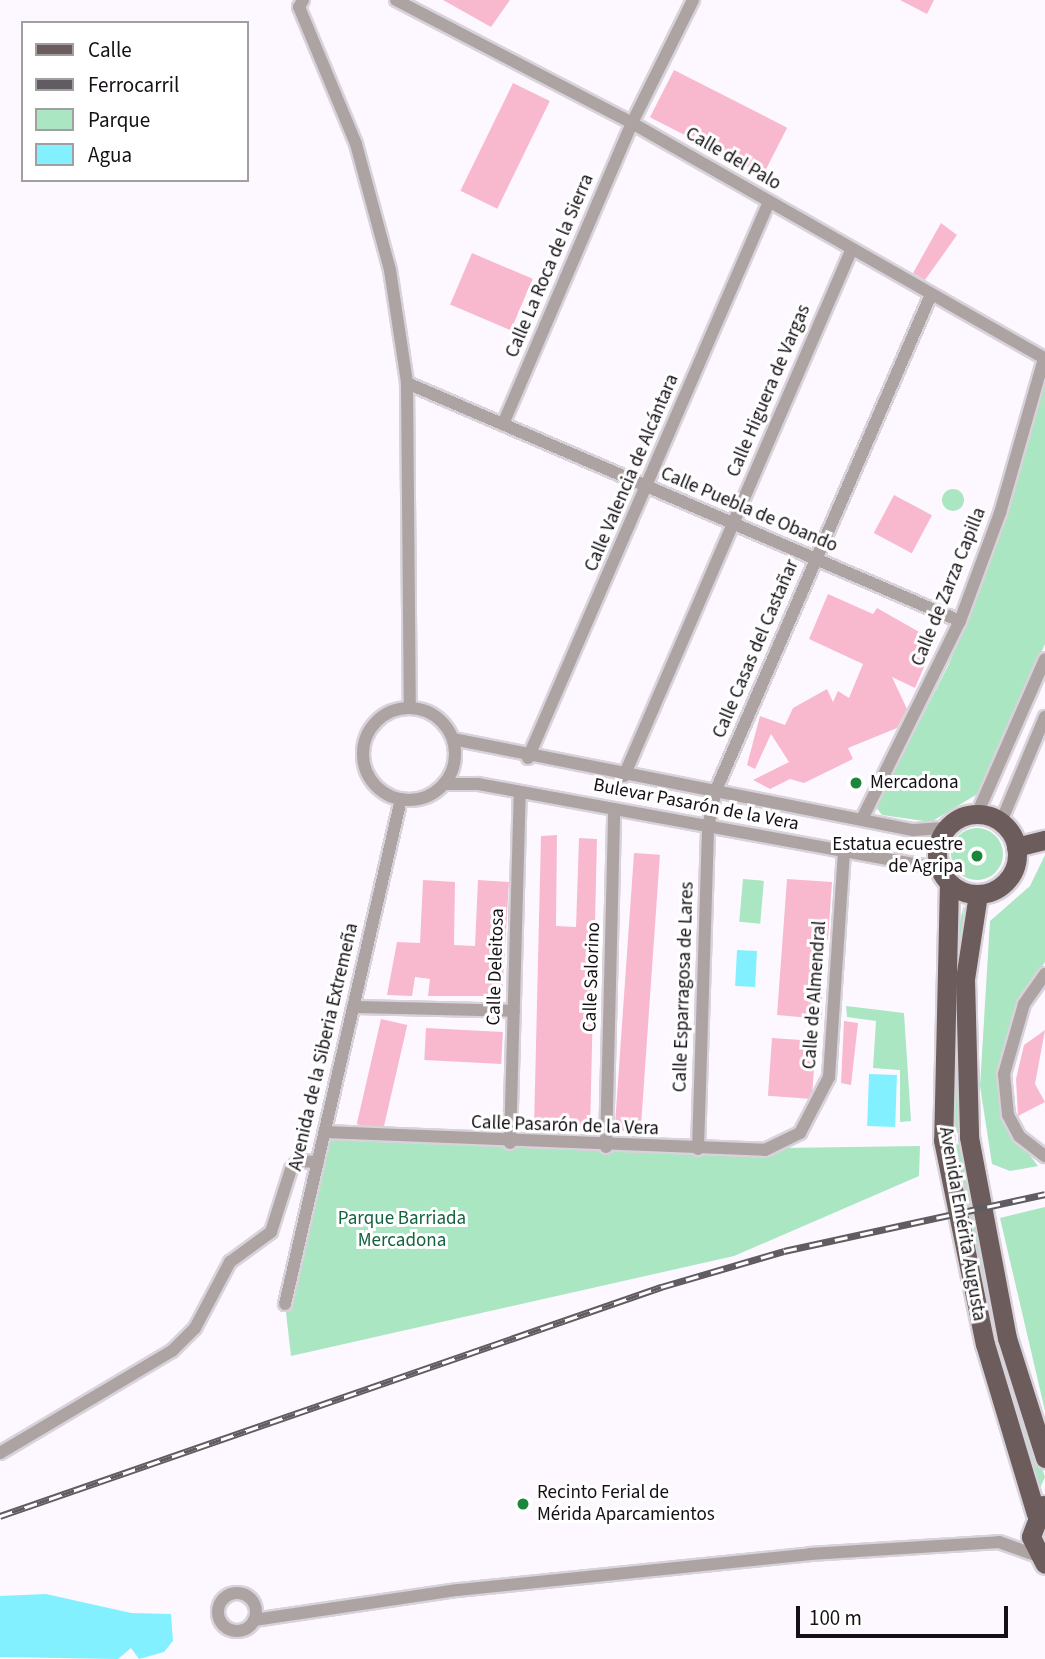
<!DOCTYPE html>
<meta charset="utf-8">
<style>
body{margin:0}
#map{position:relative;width:1045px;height:1659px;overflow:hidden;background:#fdf8ff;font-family:"Source Sans 3",sans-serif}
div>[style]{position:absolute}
.green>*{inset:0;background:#a9e6c1;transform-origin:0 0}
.round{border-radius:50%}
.water>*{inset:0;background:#83f0ff;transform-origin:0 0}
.building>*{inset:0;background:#f8b9cf;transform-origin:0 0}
.roads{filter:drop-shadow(2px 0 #d8d3da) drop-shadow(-2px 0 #d8d3da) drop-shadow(0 2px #d8d3da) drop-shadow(0 -2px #d8d3da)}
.minor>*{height:12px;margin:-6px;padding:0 6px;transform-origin:6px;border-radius:6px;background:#ada3a2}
.minor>.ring{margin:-6px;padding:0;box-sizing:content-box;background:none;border:12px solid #ada3a2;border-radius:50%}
.primary>*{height:19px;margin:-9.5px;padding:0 9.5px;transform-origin:9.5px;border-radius:9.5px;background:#6c5c5b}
.primary>.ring{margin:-9.5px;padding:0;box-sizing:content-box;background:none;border:19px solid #6c5c5b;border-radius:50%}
.rail>*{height:7px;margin-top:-3.5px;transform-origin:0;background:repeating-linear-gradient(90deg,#fff 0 13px,#605c61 0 26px);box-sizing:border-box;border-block:2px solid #605c61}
.dots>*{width:19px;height:19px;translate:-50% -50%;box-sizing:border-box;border:4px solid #fff;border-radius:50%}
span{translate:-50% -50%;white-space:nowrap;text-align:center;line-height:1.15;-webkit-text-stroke:6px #fff;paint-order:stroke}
.street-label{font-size:19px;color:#141015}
.poi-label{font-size:19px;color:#141015}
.left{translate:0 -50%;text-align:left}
.right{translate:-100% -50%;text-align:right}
.park-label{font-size:19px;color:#15633f}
.legend{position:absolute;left:21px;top:21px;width:228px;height:161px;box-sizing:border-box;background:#fff;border:2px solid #a19fa1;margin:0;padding:9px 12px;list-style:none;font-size:21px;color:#141015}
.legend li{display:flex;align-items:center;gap:14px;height:35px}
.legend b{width:35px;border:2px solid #a19fa1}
.scale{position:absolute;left:796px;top:1606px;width:212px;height:32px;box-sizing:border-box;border:4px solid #141015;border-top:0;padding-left:9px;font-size:21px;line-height:24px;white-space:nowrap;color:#141015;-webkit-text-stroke:5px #fff;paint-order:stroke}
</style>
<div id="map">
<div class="green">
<div style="clip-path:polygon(1045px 381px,1045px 644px,979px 793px,931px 822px,882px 815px,876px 807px,949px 664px,1004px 524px)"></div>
<div class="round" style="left:942px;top:489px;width:22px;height:22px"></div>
<div class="round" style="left:951px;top:828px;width:52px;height:52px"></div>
<div style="clip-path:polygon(1045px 855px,1045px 962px,1012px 1015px,999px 1076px,1004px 1121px,1038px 1166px,1010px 1171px,992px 1164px,980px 1086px,990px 921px,1030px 886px)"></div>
<div style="left:743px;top:879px;width:21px;height:43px;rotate:5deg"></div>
<div style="clip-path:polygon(964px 904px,957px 1025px,961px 1133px,952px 1133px,956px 938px)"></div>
<div style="clip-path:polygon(846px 1006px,904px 1013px,911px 1121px,900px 1122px,900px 1070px,873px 1068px,876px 1021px,847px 1017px)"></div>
<div style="clip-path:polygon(325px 1132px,698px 1149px,920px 1146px,919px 1176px,734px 1256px,291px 1356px,285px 1304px)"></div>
<div style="clip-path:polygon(962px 1144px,999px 1338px,1045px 1477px,1039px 1490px,992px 1339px,953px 1145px)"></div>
<div style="clip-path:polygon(1045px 1207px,1045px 1411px,1000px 1218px)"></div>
</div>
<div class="water">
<div style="left:737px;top:950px;width:20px;height:36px;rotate:3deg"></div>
<div style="left:869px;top:1074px;width:28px;height:52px;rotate:2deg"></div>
<div style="clip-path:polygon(46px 1594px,131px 1613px,171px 1614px,173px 1641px,164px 1652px,139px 1659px,131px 1648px,118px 1659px,0 1657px,0 1596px)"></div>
</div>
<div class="building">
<div style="clip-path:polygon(443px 0,510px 0,491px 27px)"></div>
<div style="clip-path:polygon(900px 0,934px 0,927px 14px)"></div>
<div style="left:674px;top:70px;width:127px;height:53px;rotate:27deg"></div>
<div style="left:513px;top:83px;width:41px;height:120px;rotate:26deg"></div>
<div style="clip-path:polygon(941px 223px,957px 235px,925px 280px,913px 273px)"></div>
<div style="left:472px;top:253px;width:66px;height:56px;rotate:23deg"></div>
<div style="left:894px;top:495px;width:43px;height:43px;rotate:28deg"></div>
<div style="clip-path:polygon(828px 594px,873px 614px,877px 608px,935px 641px,915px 688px,892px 677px,907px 709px,897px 728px,848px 748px,853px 759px,804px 783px,790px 779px,770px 789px,753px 780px,789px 762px,771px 734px,755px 769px,747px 765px,760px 716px,785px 725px,793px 708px,827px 689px,833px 702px,838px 691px,849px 698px,863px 664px,809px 639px)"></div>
<div style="clip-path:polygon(557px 835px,556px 926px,576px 927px,579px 838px,597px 839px,590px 1129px,553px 1133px,534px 1128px,541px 836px)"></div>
<div style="left:634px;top:853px;width:26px;height:278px;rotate:4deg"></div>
<div style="clip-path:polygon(787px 879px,832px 882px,828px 940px,823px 939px,822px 1019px,777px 1015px)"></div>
<div style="clip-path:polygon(423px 880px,455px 882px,454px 945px,475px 946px,478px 880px,509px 882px,502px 996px,428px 996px,430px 979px,415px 977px,412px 996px,387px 995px,397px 942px,420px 943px)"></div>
<div style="left:381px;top:1019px;width:27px;height:108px;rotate:13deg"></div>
<div style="clip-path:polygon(844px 1021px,858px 1023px,851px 1085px,841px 1083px)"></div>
<div style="left:426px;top:1028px;width:77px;height:32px;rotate:3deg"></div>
<div style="clip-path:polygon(1045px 1030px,1035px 1084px,1045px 1102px,1018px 1116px,1016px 1079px,1024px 1045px)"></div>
<div style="left:772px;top:1038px;width:44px;height:58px;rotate:4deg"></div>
</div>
<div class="roads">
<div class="minor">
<div style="left:303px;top:0;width:8px;rotate:120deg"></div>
<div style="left:299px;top:7px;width:148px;rotate:67.4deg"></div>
<div style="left:356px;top:144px;width:131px;rotate:74.9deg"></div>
<div style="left:390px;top:270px;width:114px;rotate:81.4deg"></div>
<div style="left:407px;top:383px;width:325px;rotate:89.5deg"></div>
<div style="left:396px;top:0;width:266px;rotate:27.5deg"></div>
<div style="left:632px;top:123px;width:476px;rotate:29.7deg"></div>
<div style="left:407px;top:383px;width:602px;rotate:23.29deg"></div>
<div style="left:503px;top:424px;width:327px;rotate:-66.8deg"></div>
<div style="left:632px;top:123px;width:137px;rotate:-63.6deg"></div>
<div class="ring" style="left:363px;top:708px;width:80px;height:80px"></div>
<div style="left:453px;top:739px;width:470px;rotate:11.2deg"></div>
<div style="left:914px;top:830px;width:32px;rotate:-4deg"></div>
<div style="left:528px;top:758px;width:606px;rotate:-66.57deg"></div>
<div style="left:624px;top:776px;width:570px;rotate:-66.63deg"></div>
<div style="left:444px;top:784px;width:34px"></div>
<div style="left:478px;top:784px;width:470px;rotate:10.4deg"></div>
<div style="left:977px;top:814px;width:169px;rotate:-66.3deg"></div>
<div style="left:862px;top:819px;width:221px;rotate:-63.7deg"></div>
<div style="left:960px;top:621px;width:115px;rotate:-69.7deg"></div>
<div style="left:1000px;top:513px;width:160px;rotate:-74.1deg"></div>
<div style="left:1001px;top:822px;width:114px;rotate:-67.3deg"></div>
<div style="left:1045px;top:974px;width:37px;rotate:125deg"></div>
<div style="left:1024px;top:1004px;width:73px;rotate:105.9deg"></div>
<div style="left:1004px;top:1074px;width:41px;rotate:84.4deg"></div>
<div style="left:1008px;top:1115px;width:24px;rotate:62deg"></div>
<div style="left:1019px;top:1136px;width:33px;rotate:38deg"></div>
<div style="left:353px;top:1007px;width:161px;rotate:1.4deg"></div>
<div style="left:325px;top:1132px;width:440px;rotate:2.3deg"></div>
<div style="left:765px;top:1150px;width:39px;rotate:-26deg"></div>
<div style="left:800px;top:1133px;width:63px;rotate:-62.6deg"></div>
<div style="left:829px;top:1077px;width:224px;rotate:-86.2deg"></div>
<div style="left:510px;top:1143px;width:351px;rotate:-88.4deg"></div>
<div style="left:606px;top:1147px;width:338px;rotate:-88.6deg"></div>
<div style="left:698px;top:1149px;width:322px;rotate:-88.2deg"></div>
<div style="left:708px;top:827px;width:38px;rotate:-78deg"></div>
<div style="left:716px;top:790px;width:537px;rotate:-66.54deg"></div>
<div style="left:285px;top:1304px;width:518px;rotate:-77.06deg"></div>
<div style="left:0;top:1453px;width:200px;rotate:-30.7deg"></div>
<div style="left:172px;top:1351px;width:33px;rotate:-45deg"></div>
<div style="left:195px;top:1328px;width:75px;rotate:-62.1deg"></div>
<div style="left:230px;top:1262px;width:51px;rotate:-36.2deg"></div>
<div style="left:271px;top:1232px;width:66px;rotate:-72.4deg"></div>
<div style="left:291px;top:1169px;width:11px;rotate:-49deg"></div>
<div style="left:298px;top:1161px;width:20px;rotate:3deg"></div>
<div class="ring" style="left:218px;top:1593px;width:26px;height:26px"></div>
<div style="left:254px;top:1620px;width:206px;rotate:-8.4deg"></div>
<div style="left:458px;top:1590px;width:354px;rotate:-5.8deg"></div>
<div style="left:810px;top:1554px;width:189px;rotate:-3.6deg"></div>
<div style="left:999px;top:1542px;width:41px;rotate:19.7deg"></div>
</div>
<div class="primary">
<div class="ring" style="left:937px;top:814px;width:61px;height:61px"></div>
<div style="left:1016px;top:847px;width:30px;rotate:-14deg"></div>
<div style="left:949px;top:883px;width:257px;rotate:91.3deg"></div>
<div style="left:943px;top:1140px;width:208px;rotate:78.4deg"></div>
<div style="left:985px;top:1344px;width:177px;rotate:73.3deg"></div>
<div style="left:978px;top:894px;width:86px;rotate:98.7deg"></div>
<div style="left:965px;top:979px;width:158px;rotate:88.5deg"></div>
<div style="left:969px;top:1137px;width:205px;rotate:79.3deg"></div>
<div style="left:1007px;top:1338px;width:126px;rotate:72.4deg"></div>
<div style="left:1043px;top:1505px;width:34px;rotate:111deg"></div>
<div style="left:1031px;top:1537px;width:30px;rotate:63deg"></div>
</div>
</div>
<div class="rail">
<div style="left:0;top:1516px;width:700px;rotate:-19.11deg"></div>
<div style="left:661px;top:1287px;width:128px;rotate:-16.3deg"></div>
<div style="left:784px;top:1251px;width:267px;rotate:-12.3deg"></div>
</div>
<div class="dots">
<div style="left:856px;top:783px;background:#1b863c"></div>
<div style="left:977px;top:856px;background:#1b863c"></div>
<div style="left:523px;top:1504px;background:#1b863c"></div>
</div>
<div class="street-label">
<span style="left:733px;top:159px;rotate:30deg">Calle del Palo</span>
<span style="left:550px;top:266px;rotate:-67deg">Calle La Roca de la Sierra</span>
<span style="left:769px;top:391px;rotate:-67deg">Calle Higuera de Vargas</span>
<span style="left:632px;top:473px;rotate:-67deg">Calle Valencia de Alcántara</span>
<span style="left:749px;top:510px;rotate:23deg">Calle Puebla de Obando</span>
<span style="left:949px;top:587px;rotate:-68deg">Calle de Zarza Capilla</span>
<span style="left:756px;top:649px;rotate:-67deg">Calle Casas del Castañar</span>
<span style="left:696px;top:805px;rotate:11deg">Bulevar Pasarón de la Vera</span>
<span style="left:496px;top:967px;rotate:-88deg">Calle Deleitosa</span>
<span style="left:592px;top:977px;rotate:-88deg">Calle Salorino</span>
<span style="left:684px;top:987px;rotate:-88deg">Calle Esparragosa de Lares</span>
<span style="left:815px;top:995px;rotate:-86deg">Calle de Almendral</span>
<span style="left:324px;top:1047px;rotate:-77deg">Avenida de la Siberia Extremeña</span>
<span style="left:565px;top:1126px;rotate:2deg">Calle Pasarón de la Vera</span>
<span style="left:962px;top:1224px;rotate:80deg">Avenida Emérita Augusta</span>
</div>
<div class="poi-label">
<span class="left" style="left:870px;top:783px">Mercadona</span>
<span class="right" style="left:963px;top:856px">Estatua ecuestre<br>de Agripa</span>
<span class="left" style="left:537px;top:1504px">Recinto Ferial de<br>Mérida Aparcamientos</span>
</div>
<div class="park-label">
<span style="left:402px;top:1230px">Parque Barriada<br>Mercadona</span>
</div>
<ul class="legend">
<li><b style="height:9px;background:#6c5c5b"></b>Calle</li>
<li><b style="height:9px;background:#605c61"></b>Ferrocarril</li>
<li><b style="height:19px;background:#a9e6c1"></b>Parque</li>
<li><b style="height:19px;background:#83f0ff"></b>Agua</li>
</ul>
<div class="scale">100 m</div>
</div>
